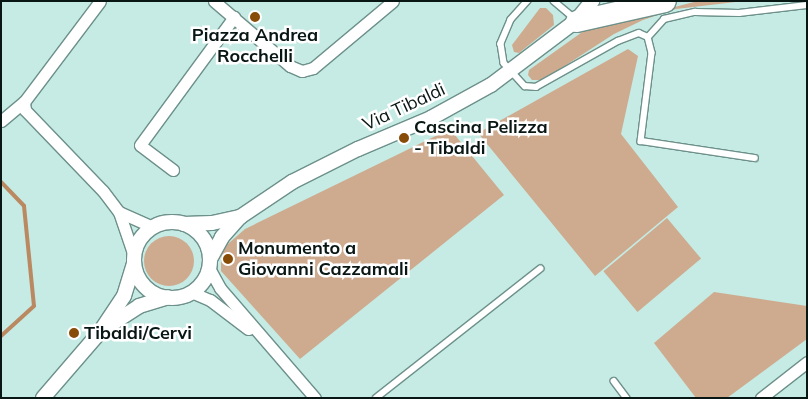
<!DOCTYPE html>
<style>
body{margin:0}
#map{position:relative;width:808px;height:399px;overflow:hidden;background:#c5ebe4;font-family:Mulish,sans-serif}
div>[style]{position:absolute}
.green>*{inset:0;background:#ceab8f;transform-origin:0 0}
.round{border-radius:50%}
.stream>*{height:4px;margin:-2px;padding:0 2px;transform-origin:2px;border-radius:2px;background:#ba8961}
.roads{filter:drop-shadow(1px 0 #6d908a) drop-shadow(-1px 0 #6d908a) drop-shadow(0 1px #6d908a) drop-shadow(0 -1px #6d908a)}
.service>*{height:5.5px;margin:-2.75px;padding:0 2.75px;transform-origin:2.75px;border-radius:2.75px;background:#fff}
.minor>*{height:11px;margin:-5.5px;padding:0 5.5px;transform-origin:5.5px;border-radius:5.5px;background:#fff}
.tertiary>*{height:14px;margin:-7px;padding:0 7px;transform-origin:7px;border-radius:7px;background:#fff}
.tertiary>.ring{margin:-7px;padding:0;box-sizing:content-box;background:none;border:14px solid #fff;border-radius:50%}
.motorway>*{height:21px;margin:-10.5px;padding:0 10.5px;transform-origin:10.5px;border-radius:10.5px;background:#fff}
.dots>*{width:14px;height:14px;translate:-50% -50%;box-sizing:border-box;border:2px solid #fff;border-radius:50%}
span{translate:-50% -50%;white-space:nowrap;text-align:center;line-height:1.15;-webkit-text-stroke:5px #fff;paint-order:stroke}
.poi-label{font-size:18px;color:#081614;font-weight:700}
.left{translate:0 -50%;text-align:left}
.street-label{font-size:18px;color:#081614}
.frame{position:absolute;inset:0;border:2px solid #081614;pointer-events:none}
</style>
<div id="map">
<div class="green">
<div style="clip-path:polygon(698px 1px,744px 1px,676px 9px,643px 20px,614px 34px,543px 80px,532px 80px,528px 75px,529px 70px,585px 30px)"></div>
<div style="clip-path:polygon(540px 8px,546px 8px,553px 15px,554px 25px,519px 53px,514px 52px,512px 45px)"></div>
<div style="clip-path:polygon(628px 49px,638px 56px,621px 134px,678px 207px,595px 276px,478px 133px)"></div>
<div style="clip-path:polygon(450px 129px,504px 195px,300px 359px,221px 271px,221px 250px,245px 229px)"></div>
<div style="left:667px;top:218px;width:53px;height:83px;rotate:50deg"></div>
<div class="round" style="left:144px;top:236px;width:50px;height:50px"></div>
<div style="clip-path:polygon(714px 292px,807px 306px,807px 339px,727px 398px,696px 398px,654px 343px)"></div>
</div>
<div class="stream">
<div style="left:1px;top:182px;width:33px;rotate:46deg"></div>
<div style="left:24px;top:206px;width:100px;rotate:84.3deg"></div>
<div style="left:34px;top:306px;width:45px;rotate:137.7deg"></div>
</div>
<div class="roads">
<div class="service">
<div style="left:528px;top:1px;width:25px;rotate:132deg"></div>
<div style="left:511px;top:20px;width:26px;rotate:113deg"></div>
<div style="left:501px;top:44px;width:19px;rotate:81deg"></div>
<div style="left:504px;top:63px;width:31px;rotate:48deg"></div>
<div style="left:525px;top:86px;width:11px;rotate:5deg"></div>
<div style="left:536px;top:87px;width:94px;rotate:-29.3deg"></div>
<div style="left:618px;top:41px;width:22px;rotate:-21deg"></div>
<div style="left:639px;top:33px;width:10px;rotate:24deg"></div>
<div style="left:648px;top:37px;width:16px;rotate:76deg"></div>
<div style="left:652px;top:53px;width:89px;rotate:97.1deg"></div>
<div style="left:641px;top:141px;width:115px;rotate:8.5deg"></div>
<div style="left:554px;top:1px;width:25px;rotate:40deg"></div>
<div style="left:648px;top:37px;width:24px;rotate:-48deg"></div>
<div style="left:664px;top:19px;width:32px;rotate:-13deg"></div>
<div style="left:695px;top:12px;width:44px;rotate:1.3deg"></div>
<div style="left:739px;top:13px;width:68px;rotate:-6.7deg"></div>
<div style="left:614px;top:381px;width:21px;rotate:53deg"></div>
<div style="left:376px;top:398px;width:209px;rotate:-38.2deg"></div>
</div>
<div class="minor">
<div style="left:214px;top:1px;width:100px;rotate:40.5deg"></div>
<div style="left:290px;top:66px;width:13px;rotate:23deg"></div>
<div style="left:302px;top:71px;width:11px;rotate:-15deg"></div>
<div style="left:313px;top:68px;width:104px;rotate:-39.9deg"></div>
<div style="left:24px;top:102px;width:8px;rotate:83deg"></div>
<div style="left:25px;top:110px;width:112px;rotate:46.1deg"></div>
<div style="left:103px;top:191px;width:26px;rotate:53deg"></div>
<div style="left:119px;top:212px;width:37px;rotate:24deg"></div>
<div style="left:1px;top:121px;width:30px;rotate:-40deg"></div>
<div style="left:24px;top:102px;width:126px;rotate:-53deg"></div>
<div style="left:173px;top:170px;width:41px;rotate:-142.9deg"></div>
<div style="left:140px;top:145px;width:159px;rotate:-53.7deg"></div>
<div style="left:119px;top:212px;width:46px;rotate:71.2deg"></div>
<div style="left:209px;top:268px;width:23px;rotate:61deg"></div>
<div style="left:220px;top:288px;width:145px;rotate:49.2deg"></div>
<div style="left:191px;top:292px;width:21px;rotate:23deg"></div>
<div style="left:210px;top:300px;width:48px;rotate:37.3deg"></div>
<div style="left:761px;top:398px;width:58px;rotate:-38deg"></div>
</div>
<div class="tertiary">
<div class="ring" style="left:134px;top:222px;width:62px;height:62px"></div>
<div style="left:184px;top:224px;width:28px;rotate:-2deg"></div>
<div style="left:212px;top:223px;width:29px;rotate:-12deg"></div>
<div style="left:210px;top:259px;width:25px;rotate:-61deg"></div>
<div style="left:222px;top:237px;width:27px;rotate:-48deg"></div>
<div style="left:240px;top:217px;width:63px;rotate:-33.9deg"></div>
<div style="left:292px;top:182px;width:74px;rotate:-26.6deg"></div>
<div style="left:358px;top:149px;width:79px;rotate:-23deg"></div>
<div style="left:431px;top:118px;width:68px;rotate:-28.8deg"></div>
<div style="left:491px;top:85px;width:106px;rotate:-37deg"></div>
<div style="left:576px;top:21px;width:26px;rotate:-51deg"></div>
<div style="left:107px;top:327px;width:38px;rotate:-33deg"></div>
<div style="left:139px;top:306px;width:30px;rotate:-17deg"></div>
<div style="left:43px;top:398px;width:87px;rotate:-49.2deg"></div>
<div style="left:100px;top:332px;width:43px;rotate:-56.3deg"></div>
<div style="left:124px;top:296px;width:34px;rotate:-73deg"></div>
</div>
<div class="motorway">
<div style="left:576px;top:21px;width:91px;rotate:-12.7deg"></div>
</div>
</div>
<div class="dots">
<div style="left:255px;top:17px;background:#874c07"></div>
<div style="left:404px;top:138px;background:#874c07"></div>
<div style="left:228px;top:259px;background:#874c07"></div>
<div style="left:74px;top:333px;background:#874c07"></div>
</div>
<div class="poi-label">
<span style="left:255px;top:46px">Piazza Andrea<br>Rocchelli</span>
<span class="left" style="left:414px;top:138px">Cascina Pelizza<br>- Tibaldi</span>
<span class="left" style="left:238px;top:259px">Monumento a<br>Giovanni Cazzamali</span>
<span class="left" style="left:84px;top:333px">Tibaldi/Cervi</span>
</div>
<div class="street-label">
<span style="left:404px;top:107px;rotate:-25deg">Via Tibaldi</span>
</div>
<div class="frame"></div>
</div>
